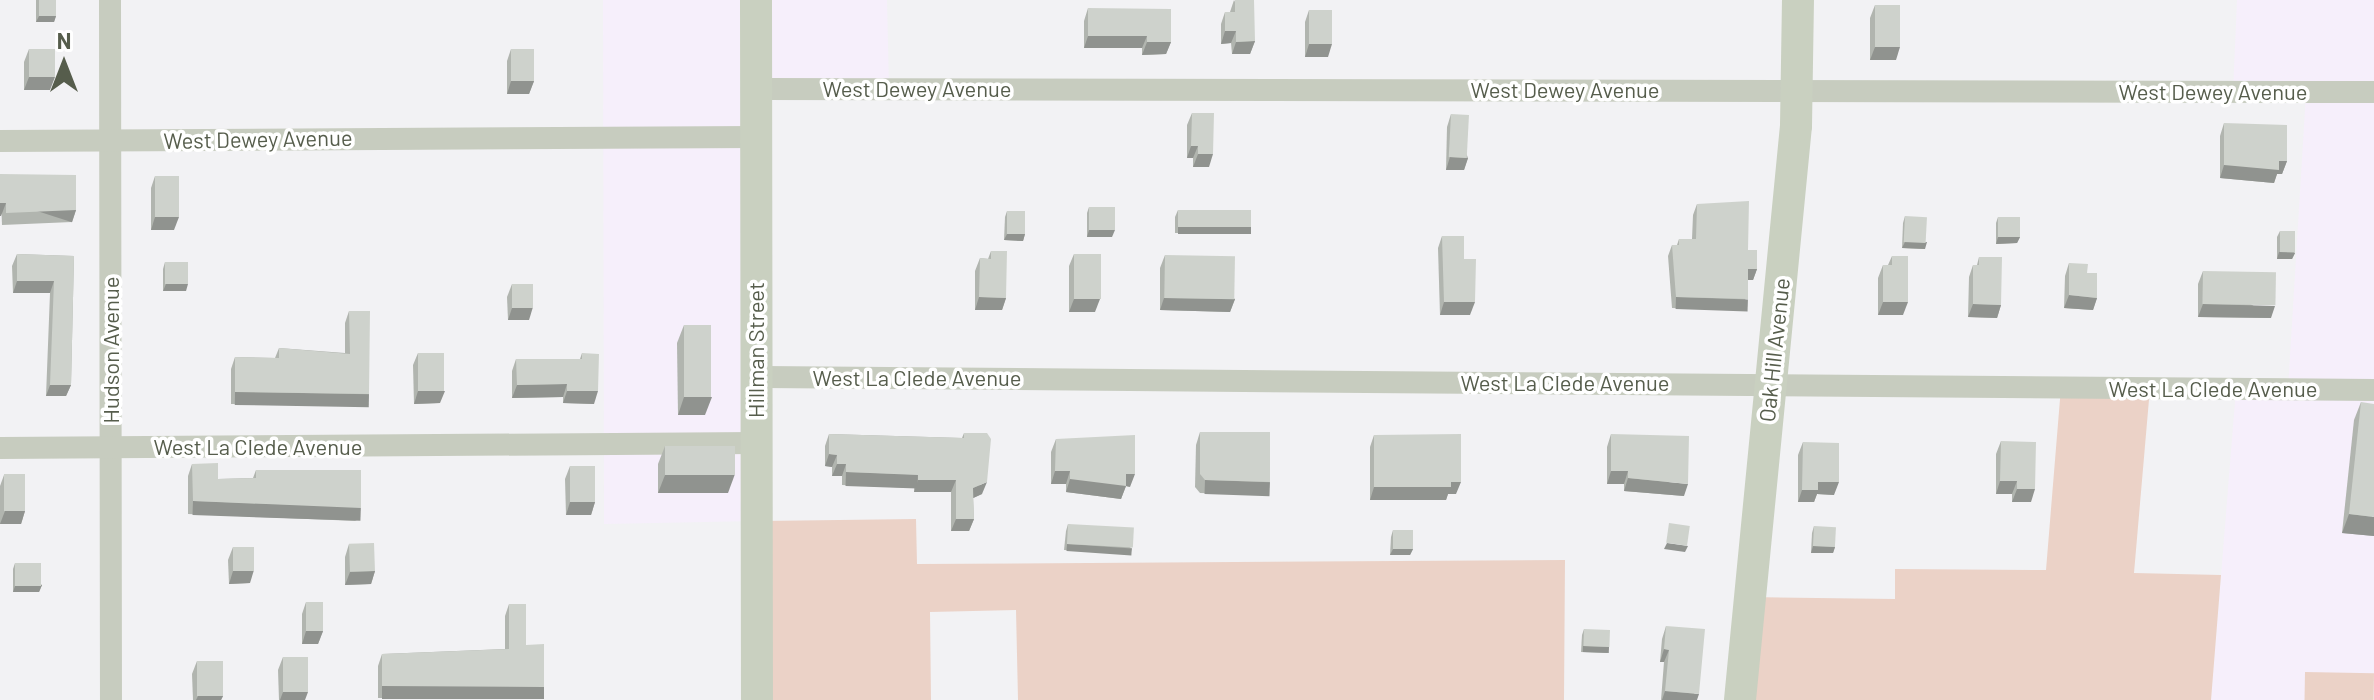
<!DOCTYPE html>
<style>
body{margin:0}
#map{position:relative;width:2374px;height:700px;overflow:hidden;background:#f2f2f4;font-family:Barlow,sans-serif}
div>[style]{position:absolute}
.commercial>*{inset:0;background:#f6effb}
.green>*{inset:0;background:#ebd2c7;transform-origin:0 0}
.street>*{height:22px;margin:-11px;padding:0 11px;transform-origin:11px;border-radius:11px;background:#c7ccbf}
.secondary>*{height:32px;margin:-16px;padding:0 16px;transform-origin:16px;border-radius:16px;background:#c9d0c0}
.wall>*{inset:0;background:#b1b5af}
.shaded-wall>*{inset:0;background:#90938f;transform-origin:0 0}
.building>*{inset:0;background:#ced2cc;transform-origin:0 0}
span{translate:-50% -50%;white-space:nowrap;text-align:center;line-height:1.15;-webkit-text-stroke:7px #fff;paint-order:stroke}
.street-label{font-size:22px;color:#565d4c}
.north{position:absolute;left:24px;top:24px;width:80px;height:80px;-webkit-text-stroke:6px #fff;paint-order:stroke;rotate:0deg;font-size:22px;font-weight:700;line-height:32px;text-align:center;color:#565d4c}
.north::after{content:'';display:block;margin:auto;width:28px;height:36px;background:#565d4c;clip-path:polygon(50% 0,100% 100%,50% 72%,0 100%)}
</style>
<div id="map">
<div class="commercial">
<div style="clip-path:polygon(603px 0,887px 0,889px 89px,756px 89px,756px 521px,604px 524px)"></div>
<div style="clip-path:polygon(2237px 0,2374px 0,2374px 700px,2211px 700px,2236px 389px,2288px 389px,2306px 93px,2233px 92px)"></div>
</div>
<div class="green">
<div style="clip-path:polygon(2061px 387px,2150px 388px,2134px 573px,2221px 575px,2211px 700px,1741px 700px,1750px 597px,1895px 599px,1895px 569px,2046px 570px)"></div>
<div style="clip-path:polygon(916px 519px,917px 564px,1565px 560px,1564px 700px,1018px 700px,1016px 610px,930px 612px,931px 700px,757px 700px,756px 521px)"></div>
<div style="left:2305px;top:672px;width:69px;height:28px;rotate:1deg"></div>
</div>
<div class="street">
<div style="left:110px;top:0;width:700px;rotate:89.92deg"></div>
<div style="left:756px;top:89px;width:1618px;rotate:0.11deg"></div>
<div style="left:0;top:141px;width:756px;rotate:-0.3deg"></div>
<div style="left:756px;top:377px;width:1618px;rotate:0.46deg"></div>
<div style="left:0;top:448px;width:756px;rotate:-0.38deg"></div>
</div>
<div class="secondary">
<div style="left:756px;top:0;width:700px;rotate:89.92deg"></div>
<div style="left:1740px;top:700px;width:577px;rotate:-84.43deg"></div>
<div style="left:1796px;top:126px;width:126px;rotate:-89.1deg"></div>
</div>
<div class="wall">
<div style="clip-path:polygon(36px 0,56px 0,56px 16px,54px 22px,36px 22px)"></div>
<div style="clip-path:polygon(1234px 0,1255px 41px,1250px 54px,1232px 54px,1231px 43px,1221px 44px,1221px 24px,1225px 12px,1230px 12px)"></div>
<div style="clip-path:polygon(1875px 5px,1896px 60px,1870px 60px,1870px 18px)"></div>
<div style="clip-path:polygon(1088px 8px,1171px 42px,1166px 54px,1142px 55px,1142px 48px,1084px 48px,1084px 21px)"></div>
<div style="clip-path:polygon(1309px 10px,1328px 57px,1305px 57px,1305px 22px)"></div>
<div style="clip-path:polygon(29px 49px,50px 90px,24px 90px,24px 62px)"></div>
<div style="clip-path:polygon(511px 49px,534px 81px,529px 94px,507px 94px,507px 61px)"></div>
<div style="clip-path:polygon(1192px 113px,1209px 167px,1193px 167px,1193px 158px,1187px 158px,1187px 125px)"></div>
<div style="clip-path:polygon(1451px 114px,1468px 158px,1464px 170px,1446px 170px,1447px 127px)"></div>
<div style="clip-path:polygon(2224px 123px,2287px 161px,2282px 174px,2277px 174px,2274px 183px,2220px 178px,2220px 136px)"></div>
<div style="clip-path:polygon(0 174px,76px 210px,72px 222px,2px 225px)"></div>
<div style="clip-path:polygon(155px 176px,174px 230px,151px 230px,151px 188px)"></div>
<div style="clip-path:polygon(1697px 204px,1748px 250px,1757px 269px,1753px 280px,1748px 280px,1744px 310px,1672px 308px,1668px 256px,1672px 245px,1677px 245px,1679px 239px,1692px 239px,1693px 215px)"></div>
<div style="clip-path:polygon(1089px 207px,1112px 237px,1087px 237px,1087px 213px)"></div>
<div style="clip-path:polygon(1178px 210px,1249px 233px,1175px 233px,1175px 217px)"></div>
<div style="clip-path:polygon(1007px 211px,1025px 234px,1023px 241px,1004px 240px,1005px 217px)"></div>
<div style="clip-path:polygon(1905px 216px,1925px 249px,1902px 248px,1903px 223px)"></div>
<div style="clip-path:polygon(1998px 217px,2020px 237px,2017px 243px,1996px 244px,1996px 223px)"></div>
<div style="clip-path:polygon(2280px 231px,2295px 253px,2292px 259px,2277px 259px,2277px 237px)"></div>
<div style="clip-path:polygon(1442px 236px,1464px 259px,1470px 315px,1440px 315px,1438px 248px)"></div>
<div style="clip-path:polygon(991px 251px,1006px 298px,1002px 310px,975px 310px,975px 271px,980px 258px,988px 259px)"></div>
<div style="clip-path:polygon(17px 254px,74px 256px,71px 385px,66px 396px,46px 396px,50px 293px,13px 293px,12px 266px)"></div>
<div style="clip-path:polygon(1074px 254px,1095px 312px,1069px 312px,1069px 266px)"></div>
<div style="clip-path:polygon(1165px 255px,1235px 299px,1230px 312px,1160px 310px,1160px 268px)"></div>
<div style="clip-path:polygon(1892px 256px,1903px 315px,1878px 315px,1878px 278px,1883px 265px,1888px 265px)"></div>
<div style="clip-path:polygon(1979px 257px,2001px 305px,1997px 318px,1968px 317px,1969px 277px,1973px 265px,1977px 265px)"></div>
<div style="clip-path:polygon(165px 262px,186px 291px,163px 291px,163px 269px)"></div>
<div style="clip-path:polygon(2069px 263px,2087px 273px,2097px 298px,2093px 310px,2064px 308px,2065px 276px)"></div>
<div style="clip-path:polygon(2203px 271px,2271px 318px,2198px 317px,2198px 284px)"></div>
<div style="clip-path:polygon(512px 284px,529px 320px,508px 320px,507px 297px)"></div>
<div style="clip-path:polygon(349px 311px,369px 394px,365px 406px,231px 404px,231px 369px,235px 357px,275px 358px,279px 348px,345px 353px,345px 323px)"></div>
<div style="clip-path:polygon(684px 325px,705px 415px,678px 415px,677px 343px)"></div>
<div style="clip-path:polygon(418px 353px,440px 403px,414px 404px,413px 365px)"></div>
<div style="clip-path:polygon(582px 353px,594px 404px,563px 403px,563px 397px,512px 398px,512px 371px,516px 359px,580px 359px)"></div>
<div style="clip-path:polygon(2361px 402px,2374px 536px,2342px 533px,2354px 420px)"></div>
<div style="clip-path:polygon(1200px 432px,1270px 482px,1265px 495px,1200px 493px,1195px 487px,1196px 445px)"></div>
<div style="clip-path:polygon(964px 433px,982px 494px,973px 498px,974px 519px,969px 531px,951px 531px,951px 492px,914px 492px,914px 488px,842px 485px,842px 476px,832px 476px,832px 467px,825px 466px,825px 446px,829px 434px,962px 438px)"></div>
<div style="clip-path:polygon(1611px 434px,1684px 496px,1624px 491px,1624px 484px,1607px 484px,1607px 447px)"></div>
<div style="clip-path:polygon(1374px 435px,1456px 494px,1448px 494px,1446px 500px,1370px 500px,1370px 447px)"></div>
<div style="clip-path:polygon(1056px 439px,1130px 487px,1126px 486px,1121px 499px,1066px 492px,1066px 484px,1051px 484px,1051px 452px)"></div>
<div style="clip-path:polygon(2001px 441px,2031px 502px,2012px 502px,2012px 494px,1996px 494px,1996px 454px)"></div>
<div style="clip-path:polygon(1803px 442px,1834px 495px,1817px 494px,1814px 502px,1798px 502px,1798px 455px)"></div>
<div style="clip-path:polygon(665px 446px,728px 493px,658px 493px,658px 464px)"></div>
<div style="clip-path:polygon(192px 464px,218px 479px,253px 478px,256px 470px,357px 521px,188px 514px,188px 476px)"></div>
<div style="clip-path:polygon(570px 466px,595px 502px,591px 515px,566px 515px,565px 479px)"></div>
<div style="clip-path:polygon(4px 475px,25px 511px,21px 524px,0 524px,0 486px)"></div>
<div style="clip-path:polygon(1068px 524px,1132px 548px,1130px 554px,1064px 550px,1066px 531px)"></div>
<div style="clip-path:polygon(1814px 526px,1835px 547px,1833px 553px,1811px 553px,1812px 533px)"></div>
<div style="clip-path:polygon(1393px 530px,1413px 549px,1410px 555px,1390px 555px,1391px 537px)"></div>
<div style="clip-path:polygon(349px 544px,375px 571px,371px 584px,345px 585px,345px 557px)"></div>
<div style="clip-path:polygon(233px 547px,250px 583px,229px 584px,228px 560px)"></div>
<div style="clip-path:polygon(15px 563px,42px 585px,39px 592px,13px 592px,13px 569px)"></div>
<div style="clip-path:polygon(306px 602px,323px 631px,318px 644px,302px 644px,302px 614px)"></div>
<div style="clip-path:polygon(509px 604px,526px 645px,540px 699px,378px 698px,378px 666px,382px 654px,505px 649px,505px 616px)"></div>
<div style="clip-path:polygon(1666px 626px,1697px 700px,1661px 700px,1664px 662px,1660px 662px,1662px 639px)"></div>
<div style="clip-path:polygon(1584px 629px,1609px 647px,1607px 653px,1581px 652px,1582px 635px)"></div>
<div style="clip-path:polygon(283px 657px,305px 700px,279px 700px,278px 670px)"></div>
<div style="clip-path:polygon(197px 661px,223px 696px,221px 700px,193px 700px,192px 674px)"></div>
</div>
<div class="shaded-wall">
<div style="clip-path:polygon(39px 16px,56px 16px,54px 22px,36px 22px)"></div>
<div style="clip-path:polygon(1225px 31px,1236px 31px,1231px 43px,1221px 44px)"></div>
<div style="clip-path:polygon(1088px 36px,1147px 36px,1142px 48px,1084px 48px)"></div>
<div style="clip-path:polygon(1255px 41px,1250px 54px,1232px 54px,1236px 42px)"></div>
<div style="clip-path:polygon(1147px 42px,1171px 42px,1166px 54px,1142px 55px)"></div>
<div style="clip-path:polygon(1309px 44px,1332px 44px,1328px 57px,1305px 57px)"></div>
<div style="clip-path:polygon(1875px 47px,1900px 47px,1896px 60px,1870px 60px)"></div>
<div style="clip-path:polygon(29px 77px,55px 77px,50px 90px,24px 90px)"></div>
<div style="clip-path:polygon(511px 81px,534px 81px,529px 94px,507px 94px)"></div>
<div style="clip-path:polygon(1191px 146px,1198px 146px,1193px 158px,1187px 158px)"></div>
<div style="clip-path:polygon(1198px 154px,1213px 154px,1209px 167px,1193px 167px)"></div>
<div style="clip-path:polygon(1450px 157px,1468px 158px,1464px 170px,1446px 170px)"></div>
<div style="clip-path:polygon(2279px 161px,2287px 161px,2282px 174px,2277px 174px,2274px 183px,2220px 178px,2224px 165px)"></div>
<div style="clip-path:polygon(0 203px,6px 203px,1px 216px,0 216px)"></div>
<div style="left:76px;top:210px;width:13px;height:70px;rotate:108deg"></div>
<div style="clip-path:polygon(155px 217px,179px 217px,174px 230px,151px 230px)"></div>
<div style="left:1178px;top:227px;width:73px;height:7px"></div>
<div style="clip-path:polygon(1089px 230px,1115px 230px,1112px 237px,1087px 237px)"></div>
<div style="clip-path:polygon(1007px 234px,1025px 234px,1023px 241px,1004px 240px)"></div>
<div style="clip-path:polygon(1998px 237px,2020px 237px,2017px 243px,1996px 244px)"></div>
<div style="clip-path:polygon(1905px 242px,1927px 242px,1925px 249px,1902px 248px)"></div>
<div style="clip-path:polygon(2279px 252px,2295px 253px,2292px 259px,2277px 259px)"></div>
<div style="clip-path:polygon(1748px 269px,1757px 269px,1753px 280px,1744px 280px)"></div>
<div style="clip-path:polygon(17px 281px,54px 281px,50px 293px,13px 293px)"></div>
<div style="clip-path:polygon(166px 284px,188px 284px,186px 291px,163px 291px)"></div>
<div style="clip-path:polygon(2069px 295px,2097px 298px,2093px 310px,2064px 308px)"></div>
<div style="clip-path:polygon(979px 297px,1006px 298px,1002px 310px,975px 310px)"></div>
<div style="left:1676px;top:297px;width:72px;height:12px;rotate:2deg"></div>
<div style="clip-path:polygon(1164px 298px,1235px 299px,1230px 312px,1160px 310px)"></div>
<div style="clip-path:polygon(1074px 299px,1100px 299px,1095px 312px,1069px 312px)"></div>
<div style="clip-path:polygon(1444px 302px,1475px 302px,1470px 315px,1440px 315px)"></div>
<div style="clip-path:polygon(1883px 302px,1908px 302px,1903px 315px,1878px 315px)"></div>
<div style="clip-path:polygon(1973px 304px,2001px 305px,1997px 318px,1968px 317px)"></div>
<div style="clip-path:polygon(2203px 304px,2275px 306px,2271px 318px,2198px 317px)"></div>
<div style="clip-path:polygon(533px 307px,529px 320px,508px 320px,512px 308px)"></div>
<div style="clip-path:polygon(567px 384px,563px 397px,512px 398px,517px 385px)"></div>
<div style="clip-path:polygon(50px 385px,71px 385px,66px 396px,46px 396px)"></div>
<div style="clip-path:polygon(418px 391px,445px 391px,440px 403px,414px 404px)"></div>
<div style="clip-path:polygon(567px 391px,598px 391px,594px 404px,563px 403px)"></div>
<div style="left:235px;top:392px;width:134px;height:13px;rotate:1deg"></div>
<div style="clip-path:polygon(684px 397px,712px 397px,705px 415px,678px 415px)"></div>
<div style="clip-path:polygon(829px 454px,837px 455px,832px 467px,825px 466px)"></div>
<div style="clip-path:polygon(837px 464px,846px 464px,842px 476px,832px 476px)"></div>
<div style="clip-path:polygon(1055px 471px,1070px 471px,1066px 484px,1051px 484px)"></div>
<div style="clip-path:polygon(1611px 471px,1628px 471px,1624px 484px,1607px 484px)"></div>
<div style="left:846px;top:472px;width:72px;height:14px;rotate:2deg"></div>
<div style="clip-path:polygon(735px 474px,728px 493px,658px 493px,665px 475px)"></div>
<div style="clip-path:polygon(1126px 474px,1135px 474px,1130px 487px,1126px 486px,1121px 499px,1066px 492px,1070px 479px)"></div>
<div style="clip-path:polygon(1628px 478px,1688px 484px,1684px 496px,1624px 491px)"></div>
<div style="clip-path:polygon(918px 480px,956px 480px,951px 492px,914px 492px)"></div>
<div style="left:1205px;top:480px;width:65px;height:14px;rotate:2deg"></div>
<div style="clip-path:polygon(2000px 481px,2017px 481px,2012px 494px,1996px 494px)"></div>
<div style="clip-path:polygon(987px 482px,982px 494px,969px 500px,973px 488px)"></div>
<div style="clip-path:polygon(1451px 482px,1461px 482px,1456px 494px,1448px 494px,1446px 500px,1370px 500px,1374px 487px)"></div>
<div style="clip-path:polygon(1818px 482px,1839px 482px,1834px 495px,1817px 494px,1814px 502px,1798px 502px,1802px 490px)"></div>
<div style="clip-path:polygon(2017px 489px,2035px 489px,2031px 502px,2012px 502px)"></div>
<div style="left:193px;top:501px;width:168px;height:14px;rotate:2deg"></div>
<div style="clip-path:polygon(570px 502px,595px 502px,591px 515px,566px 515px)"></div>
<div style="clip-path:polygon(5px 511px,25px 511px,21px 524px,0 524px)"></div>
<div style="clip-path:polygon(2349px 514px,2374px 517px,2374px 536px,2342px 533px)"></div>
<div style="clip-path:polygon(956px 519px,974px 519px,969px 531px,951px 531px)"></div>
<div style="clip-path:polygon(1667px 543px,1688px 546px,1685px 552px,1664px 549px)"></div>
<div style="left:1067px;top:544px;width:65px;height:7px;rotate:4deg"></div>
<div style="clip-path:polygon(1813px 546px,1835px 547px,1833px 553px,1811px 553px)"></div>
<div style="clip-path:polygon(1393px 549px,1413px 549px,1410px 555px,1390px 555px)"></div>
<div style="clip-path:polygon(254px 570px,250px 583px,229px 584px,233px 571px)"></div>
<div style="clip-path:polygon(375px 571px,371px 584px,345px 585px,350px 572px)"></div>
<div style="clip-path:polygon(42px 585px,39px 592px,13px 592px,15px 586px)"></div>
<div style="clip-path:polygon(306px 631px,323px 631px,318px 644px,302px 644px)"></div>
<div style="left:1583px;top:646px;width:26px;height:6px;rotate:2deg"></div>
<div style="clip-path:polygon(1664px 649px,1669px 650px,1664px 662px,1660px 662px)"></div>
<div style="left:382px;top:686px;width:162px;height:13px"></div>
<div style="clip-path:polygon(1665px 691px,1699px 694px,1697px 700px,1662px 700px)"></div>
<div style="clip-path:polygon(283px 692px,308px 692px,305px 700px,280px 700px)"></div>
<div style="clip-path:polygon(198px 696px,223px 696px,221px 700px,196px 700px)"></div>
</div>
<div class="building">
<div style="left:39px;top:0;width:17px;height:16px"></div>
<div style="clip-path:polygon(1235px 0,1254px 0,1255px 41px,1236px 42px,1236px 31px,1225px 31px,1225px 12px,1235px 12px)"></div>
<div style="left:1875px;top:5px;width:25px;height:42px"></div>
<div style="clip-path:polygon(1088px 8px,1171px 9px,1171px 42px,1147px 42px,1147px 36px,1088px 36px)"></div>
<div style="left:1309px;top:10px;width:23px;height:34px"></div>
<div style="left:29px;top:49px;width:26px;height:28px"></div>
<div style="left:511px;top:49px;width:23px;height:32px"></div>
<div style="clip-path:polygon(1192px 113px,1214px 113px,1213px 154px,1198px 154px,1198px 146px,1191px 146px)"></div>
<div style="left:1451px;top:114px;width:18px;height:43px;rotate:3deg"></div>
<div style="clip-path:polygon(2224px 123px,2287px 125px,2287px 161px,2279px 161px,2279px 170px,2224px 165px)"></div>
<div style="clip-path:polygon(0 174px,76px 175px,76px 210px,6px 213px,6px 203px,0 203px)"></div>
<div style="left:155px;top:176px;width:24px;height:41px"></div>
<div style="clip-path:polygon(1749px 201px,1748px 250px,1757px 250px,1757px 269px,1748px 269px,1748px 299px,1676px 297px,1672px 245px,1679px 245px,1679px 239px,1696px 239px,1697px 204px)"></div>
<div style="left:1089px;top:207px;width:26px;height:23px"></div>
<div style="left:1178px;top:210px;width:73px;height:17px"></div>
<div style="left:1007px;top:211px;width:18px;height:23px"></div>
<div style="left:1905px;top:216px;width:22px;height:26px;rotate:3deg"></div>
<div style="left:1998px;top:217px;width:22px;height:20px"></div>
<div style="left:2280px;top:231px;width:15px;height:21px"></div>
<div style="clip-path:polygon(1442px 236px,1464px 236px,1464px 259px,1476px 259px,1475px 302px,1444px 302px)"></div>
<div style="clip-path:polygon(991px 251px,1007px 251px,1006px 298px,979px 297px,980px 258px,991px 259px)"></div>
<div style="clip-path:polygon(17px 254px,74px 256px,71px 385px,50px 385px,54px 281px,17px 281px)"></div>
<div style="left:1074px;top:254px;width:27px;height:45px"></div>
<div style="left:1165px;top:255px;width:70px;height:43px;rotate:1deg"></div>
<div style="clip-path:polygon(1892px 256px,1908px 256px,1908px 302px,1883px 302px,1883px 265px,1892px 265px)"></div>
<div style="clip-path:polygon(1979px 257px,2002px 257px,2001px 305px,1973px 304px,1973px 265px,1979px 265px)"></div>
<div style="left:165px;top:262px;width:23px;height:22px"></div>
<div style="clip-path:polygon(2069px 263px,2088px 264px,2087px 273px,2097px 273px,2097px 298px,2069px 295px)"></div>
<div style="left:2203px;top:271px;width:73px;height:33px;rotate:1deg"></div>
<div style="left:512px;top:284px;width:21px;height:24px"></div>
<div style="clip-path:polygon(349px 311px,370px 311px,369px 394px,235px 392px,235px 357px,279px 358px,279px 348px,350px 354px)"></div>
<div style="left:684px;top:325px;width:27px;height:72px"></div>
<div style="left:418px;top:353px;width:26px;height:38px"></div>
<div style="clip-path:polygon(582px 353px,599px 354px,598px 391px,567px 391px,567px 384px,517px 385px,516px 359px,582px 359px)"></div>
<div style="clip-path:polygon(2361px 402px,2374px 404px,2374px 517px,2349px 514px)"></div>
<div style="clip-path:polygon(1200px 432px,1270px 432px,1270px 482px,1205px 480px,1200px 474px)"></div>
<div style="clip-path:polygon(964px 433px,987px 433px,991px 439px,987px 482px,973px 488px,974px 519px,956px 519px,956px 480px,918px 480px,918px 475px,846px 472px,846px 464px,837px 464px,837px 455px,829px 454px,829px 434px,964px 438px)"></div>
<div style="clip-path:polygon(1461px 434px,1461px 482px,1451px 482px,1451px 487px,1374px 487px,1374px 435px)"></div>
<div style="clip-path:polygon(1611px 434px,1689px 436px,1688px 484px,1628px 478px,1628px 471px,1611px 471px)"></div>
<div style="clip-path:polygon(1135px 435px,1135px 474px,1126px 474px,1126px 486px,1070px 479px,1070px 471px,1055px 471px,1056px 439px)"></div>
<div style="clip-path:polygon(2001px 441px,2036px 442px,2035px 489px,2017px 489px,2017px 481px,2000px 481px)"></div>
<div style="clip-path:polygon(1803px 442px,1839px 443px,1839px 482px,1818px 482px,1818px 490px,1802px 490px)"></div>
<div style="left:665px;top:446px;width:70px;height:29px"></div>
<div style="clip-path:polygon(218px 463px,218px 479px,256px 478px,256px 470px,361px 470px,361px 508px,193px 501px,192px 464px)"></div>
<div style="left:570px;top:466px;width:25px;height:36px"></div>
<div style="left:25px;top:474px;width:37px;height:21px;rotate:90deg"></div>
<div style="left:1669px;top:523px;width:21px;height:20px;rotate:8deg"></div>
<div style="left:1068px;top:524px;width:66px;height:20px;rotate:3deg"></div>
<div style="left:1814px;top:526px;width:22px;height:20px;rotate:3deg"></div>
<div style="left:1393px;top:530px;width:20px;height:19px"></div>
<div style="left:374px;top:543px;width:28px;height:25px;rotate:88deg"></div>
<div style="left:233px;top:547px;width:21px;height:24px"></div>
<div style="left:15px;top:563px;width:26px;height:23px"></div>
<div style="left:306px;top:602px;width:17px;height:29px"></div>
<div style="clip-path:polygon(509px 604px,526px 604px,526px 645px,544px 644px,544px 687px,382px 686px,382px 654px,509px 649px)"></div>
<div style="clip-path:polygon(1666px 626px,1705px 629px,1699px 694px,1665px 691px,1669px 650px,1664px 649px)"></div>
<div style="left:1584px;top:629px;width:26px;height:17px;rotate:2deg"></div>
<div style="left:283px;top:657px;width:25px;height:35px"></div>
<div style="left:197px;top:661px;width:26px;height:35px"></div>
</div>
<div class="street-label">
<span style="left:917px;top:89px">West Dewey Avenue</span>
<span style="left:1565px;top:90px">West Dewey Avenue</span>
<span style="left:2213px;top:92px">West Dewey Avenue</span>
<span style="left:258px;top:139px;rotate:-1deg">West Dewey Avenue</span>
<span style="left:111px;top:350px;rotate:-90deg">Hudson Avenue</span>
<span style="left:756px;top:350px;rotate:-90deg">Hillman Street</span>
<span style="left:1774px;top:350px;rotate:-84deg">Oak Hill Avenue</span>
<span style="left:917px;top:378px">West La Clede Avenue</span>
<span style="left:1565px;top:383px">West La Clede Avenue</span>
<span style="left:2213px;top:389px">West La Clede Avenue</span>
<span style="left:258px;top:447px">West La Clede Avenue</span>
</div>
<div class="north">N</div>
</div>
